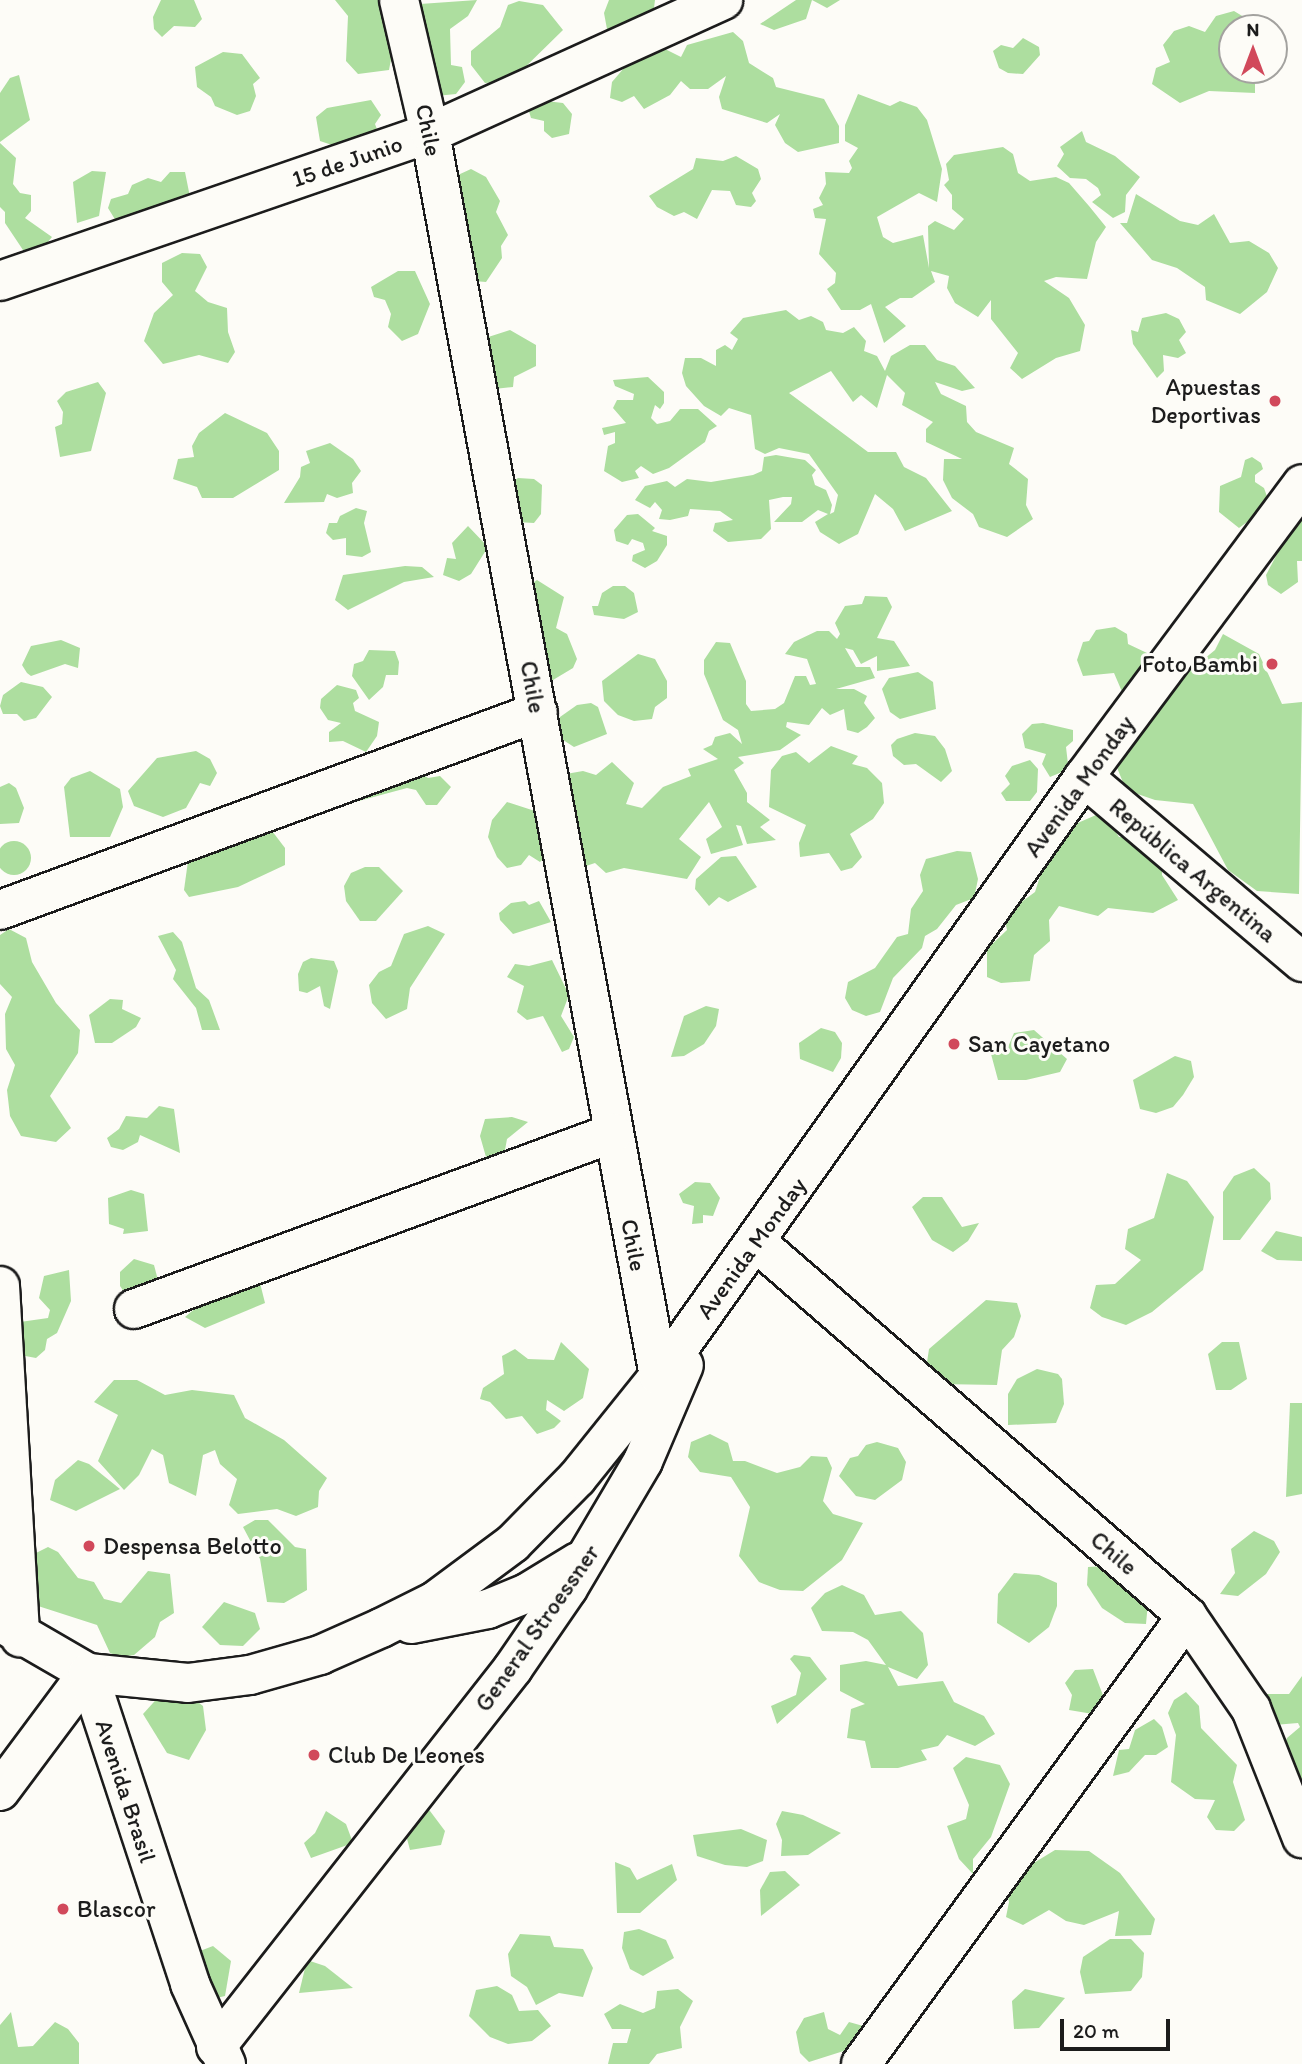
<!DOCTYPE html>
<meta charset="utf-8">
<style>
body{margin:0}
#map{position:relative;width:1302px;height:2064px;overflow:hidden;background:#fdfcf7;font-family:Itim,sans-serif}
div>[style]{position:absolute}
.green>*{inset:0;background:#adde9f}
.round{border-radius:50%}
.roads{filter:drop-shadow(2px 0 #1c1c1c) drop-shadow(-2px 0 #1c1c1c) drop-shadow(0 2px #1c1c1c) drop-shadow(0 -2px #1c1c1c)}
.street>*{height:38px;margin:-19px;padding:0 19px;transform-origin:19px;border-radius:19px;background:#fdfcf7}
.secondary>*{height:38px;margin:-19px;padding:0 19px;transform-origin:19px;border-radius:19px;background:#fdfcf7}
.dots>*{width:19px;height:19px;translate:-50% -50%;box-sizing:border-box;border:4px solid #fdfcf7;border-radius:50%}
span{translate:-50% -50%;white-space:nowrap;text-align:center;line-height:1.15;-webkit-text-stroke:6px #fdfcf7;paint-order:stroke}
.street-label{font-size:24px;color:#1c1c1c}
.poi-label{font-size:24px;color:#1c1c1c}
.right{translate:-100% -50%;text-align:right}
.left{translate:0 -50%;text-align:left}
.north{position:absolute;left:1218px;top:14px;width:70px;height:70px;box-sizing:border-box;background:#fdfcf7;border:2px solid #a3a29f;border-radius:50%;rotate:0deg;font-size:19px;font-weight:700;line-height:28px;text-align:center;color:#1c1c1c}
.north::after{content:'';display:block;margin:auto;width:24px;height:32px;background:#d1495b;clip-path:polygon(50% 0,100% 100%,50% 72%,0 100%)}
.scale{position:absolute;left:1060px;top:2019px;width:110px;height:32px;box-sizing:border-box;border:4px solid #1c1c1c;border-top:0;padding-left:9px;font-size:21px;line-height:24px;white-space:nowrap;color:#1c1c1c;-webkit-text-stroke:5px #fdfcf7;paint-order:stroke}
</style>
<div id="map">
<div class="green">
<div style="clip-path:polygon(161px 0,194px 0,202px 19px,195px 27px,174px 26px,162px 37px,154px 29px,153px 17px)"></div>
<div style="clip-path:polygon(335px 0,387px 0,392px 54px,389px 70px,358px 74px,346px 61px,348px 16px)"></div>
<div style="clip-path:polygon(477px 0,468px 16px,450px 29px,451px 65px,462px 67px,465px 82px,456px 94px,436px 96px,435px 59px,423px 52px,417px 16px,420px 4px)"></div>
<div style="clip-path:polygon(609px 0,655px 0,653px 16px,624px 34px,607px 29px,604px 13px)"></div>
<div style="clip-path:polygon(796px 0,840px 0,827px 8px,812px 0,806px 19px,774px 30px,760px 24px)"></div>
<div style="clip-path:polygon(519px 1px,543px 5px,563px 30px,511px 81px,485px 83px,471px 65px,471px 51px,500px 27px,508px 5px)"></div>
<div style="clip-path:polygon(1234px 11px,1262px 28px,1232px 28px,1232px 70px,1255px 70px,1255px 93px,1209px 91px,1180px 103px,1152px 84px,1156px 68px,1170px 62px,1163px 45px,1174px 31px,1189px 26px,1205px 32px,1216px 16px)"></div>
<div style="clip-path:polygon(733px 32px,743px 41px,749px 63px,773px 78px,776px 87px,824px 99px,839px 126px,839px 143px,798px 152px,785px 143px,775px 125px,780px 114px,767px 123px,722px 109px,719px 97px,726px 76px,708px 89px,690px 89px,681px 81px,670px 95px,644px 109px,634px 96px,622px 102px,610px 98px,612px 82px,630px 61px,659px 46px,681px 57px,687px 45px)"></div>
<div style="clip-path:polygon(1023px 38px,1039px 47px,1040px 55px,1023px 74px,1008px 73px,999px 68px,993px 51px,1001px 45px,1013px 48px)"></div>
<div style="clip-path:polygon(223px 52px,242px 54px,260px 78px,253px 84px,256px 96px,250px 111px,237px 115px,215px 106px,211px 97px,197px 87px,195px 67px)"></div>
<div style="clip-path:polygon(19px 75px,30px 120px,0 142px,0 93px,10px 78px)"></div>
<div style="clip-path:polygon(858px 94px,890px 106px,900px 101px,917px 107px,927px 120px,942px 169px,937px 202px,919px 193px,877px 217px,883px 237px,893px 243px,923px 235px,929px 268px,928px 226px,935px 221px,954px 230px,964px 219px,952px 209px,952px 195px,944px 185px,949px 180px,946px 164px,954px 155px,1003px 147px,1013px 154px,1018px 173px,1030px 181px,1056px 177px,1069px 183px,1089px 206px,1106px 227px,1096px 242px,1087px 279px,1056px 277px,1044px 281px,1069px 298px,1085px 325px,1080px 351px,1056px 358px,1022px 379px,1010px 368px,1018px 353px,991px 319px,991px 300px,978px 317px,955px 303px,947px 288px,949px 276px,931px 271px,935px 282px,912px 298px,900px 298px,885px 307px,906px 326px,884px 343px,871px 304px,860px 310px,841px 310px,827px 289px,835px 283px,836px 273px,819px 254px,826px 219px,815px 218px,813px 209px,823px 205px,819px 198px,826px 184px,825px 172px,849px 173px,852px 168px,849px 161px,858px 148px,845px 141px,845px 125px)"></div>
<div style="clip-path:polygon(371px 100px,381px 115px,375px 124px,380px 137px,335px 146px,320px 141px,316px 117px,327px 108px)"></div>
<div style="clip-path:polygon(537px 100px,563px 103px,572px 114px,569px 134px,552px 138px,544px 131px,544px 121px,531px 118px,528px 108px)"></div>
<div style="clip-path:polygon(1082px 131px,1086px 142px,1115px 156px,1140px 177px,1126px 195px,1125px 212px,1113px 218px,1092px 202px,1101px 195px,1098px 188px,1086px 179px,1070px 178px,1057px 166px,1064px 154px,1060px 147px)"></div>
<div style="clip-path:polygon(0 143px,16px 158px,13px 184px,20px 193px,31px 195px,31px 211px,25px 218px,52px 237px,31px 262px,5px 223px,5px 212px,0 207px)"></div>
<div style="clip-path:polygon(736px 156px,758px 169px,761px 179px,752px 193px,756px 201px,751px 207px,736px 205px,730px 191px,712px 190px,697px 219px,684px 212px,674px 216px,657px 207px,649px 196px,693px 169px,696px 158px,723px 161px)"></div>
<div style="clip-path:polygon(471px 169px,486px 177px,500px 201px,496px 212px,508px 235px,501px 246px,502px 258px,486px 282px,474px 281px,447px 180px)"></div>
<div style="clip-path:polygon(92px 171px,106px 172px,99px 216px,77px 223px,73px 182px)"></div>
<div style="clip-path:polygon(170px 172px,185px 172px,190px 197px,116px 221px,108px 208px,111px 199px,128px 194px,132px 185px,148px 178px,161px 182px)"></div>
<div style="clip-path:polygon(1136px 194px,1180px 221px,1198px 225px,1214px 214px,1230px 243px,1249px 241px,1269px 253px,1278px 268px,1267px 292px,1240px 314px,1206px 300px,1205px 287px,1177px 268px,1152px 260px,1120px 223px,1127px 223px)"></div>
<div style="clip-path:polygon(182px 253px,200px 254px,207px 267px,195px 291px,208px 302px,227px 308px,228px 332px,235px 352px,228px 363px,199px 355px,163px 364px,144px 341px,154px 313px,173px 295px,162px 282px,162px 263px)"></div>
<div style="clip-path:polygon(398px 271px,415px 271px,430px 304px,418px 334px,402px 341px,388px 327px,391px 314px,385px 300px,374px 297px,371px 287px)"></div>
<div style="clip-path:polygon(786px 310px,799px 320px,811px 316px,823px 322px,826px 330px,843px 333px,854px 327px,866px 341px,864px 351px,877px 356px,885px 371px,891px 356px,910px 345px,925px 345px,937px 360px,955px 366px,975px 388px,962px 391px,935px 382px,941px 394px,966px 406px,967px 422px,976px 432px,1014px 448px,1009px 464px,1028px 479px,1026px 505px,1033px 519px,1007px 537px,979px 527px,973px 514px,952px 498px,943px 480px,944px 459px,962px 459px,926px 442px,926px 429px,933px 422px,902px 405px,905px 393px,887px 375px,877px 408px,861px 395px,853px 402px,831px 371px,789px 393px,868px 452px,896px 452px,904px 467px,926px 478px,952px 511px,905px 531px,893px 509px,875px 494px,858px 534px,839px 544px,820px 532px,815px 522px,828px 514px,818px 510px,802px 522px,774px 522px,791px 504px,792px 497px,783px 497px,769px 500px,771px 529px,761px 539px,728px 542px,713px 531px,715px 523px,733px 520px,720px 511px,690px 509px,688px 516px,670px 520px,659px 519px,662px 510px,655px 502px,650px 508px,635px 500px,645px 486px,667px 481px,675px 487px,687px 479px,711px 482px,753px 475px,762px 471px,764px 457px,776px 455px,805px 460px,816px 470px,812px 475px,815px 485px,826px 490px,832px 505px,830px 514px,834px 512px,838px 495px,809px 454px,779px 448px,765px 454px,755px 449px,751px 415px,729px 408px,721px 416px,704px 406px,686px 386px,682px 373px,685px 358px,701px 358px,716px 366px,716px 350px,725px 345px,732px 350px,738px 339px,730px 333px,743px 318px)"></div>
<div style="clip-path:polygon(1166px 313px,1179px 319px,1186px 332px,1179px 340px,1186px 353px,1178px 358px,1163px 355px,1164px 371px,1157px 378px,1133px 344px,1131px 330px,1138px 332px,1142px 318px)"></div>
<div style="clip-path:polygon(510px 330px,536px 345px,536px 366px,514px 377px,513px 387px,494px 389px,479px 340px)"></div>
<div style="clip-path:polygon(648px 377px,664px 392px,664px 403px,660px 409px,655px 405px,651px 418px,657px 424px,670px 421px,680px 409px,698px 409px,717px 426px,709px 431px,705px 442px,669px 468px,653px 474px,641px 466px,635px 471px,639px 478px,622px 482px,604px 471px,608px 446px,615px 443px,615px 432px,604px 435px,602px 428px,626px 423px,613px 408px,617px 400px,633px 400px,634px 394px,615px 386px,613px 380px)"></div>
<div style="clip-path:polygon(98px 382px,106px 393px,91px 451px,60px 457px,55px 427px,62px 424px,63px 412px,57px 401px,66px 392px)"></div>
<div style="clip-path:polygon(225px 413px,267px 433px,279px 451px,279px 470px,233px 498px,202px 498px,197px 487px,173px 479px,178px 459px,194px 457px,192px 446px,199px 433px)"></div>
<div style="clip-path:polygon(330px 443px,353px 459px,361px 471px,352px 483px,353px 493px,337px 498px,327px 494px,324px 502px,284px 503px,300px 477px,301px 467px,310px 463px,306px 451px)"></div>
<div style="clip-path:polygon(1252px 457px,1261px 463px,1263px 469px,1255px 475px,1255px 482px,1264px 488px,1270px 505px,1239px 528px,1219px 512px,1220px 486px,1241px 477px,1245px 460px)"></div>
<div style="clip-path:polygon(518px 478px,534px 479px,542px 485px,541px 514px,534px 523px,517px 522px,511px 483px)"></div>
<div style="clip-path:polygon(356px 508px,367px 511px,364px 523px,371px 552px,362px 557px,346px 555px,346px 538px,333px 540px,326px 533px,329px 523px,337px 523px,340px 516px)"></div>
<div style="clip-path:polygon(638px 514px,655px 528px,652px 531px,667px 536px,667px 545px,657px 561px,645px 568px,632px 561px,633px 555px,645px 550px,643px 543px,632px 539px,628px 545px,616px 541px,614px 530px,627px 515px)"></div>
<div style="clip-path:polygon(1295px 520px,1302px 520px,1302px 561px,1297px 561px,1298px 582px,1281px 594px,1268px 585px,1266px 575px)"></div>
<div style="clip-path:polygon(468px 526px,488px 547px,471px 574px,459px 581px,443px 575px,447px 558px,456px 559px,452px 543px)"></div>
<div style="clip-path:polygon(405px 566px,422px 567px,434px 577px,404px 582px,348px 610px,335px 600px,343px 575px)"></div>
<div style="clip-path:polygon(537px 580px,564px 597px,556px 628px,567px 634px,577px 659px,573px 668px,553px 680px,544px 679px,540px 654px,545px 649px,527px 587px)"></div>
<div style="clip-path:polygon(613px 586px,625px 586px,634px 593px,638px 612px,624px 619px,594px 615px,592px 606px,598px 606px,602px 593px)"></div>
<div style="clip-path:polygon(865px 596px,887px 597px,892px 607px,877px 638px,894px 641px,910px 666px,877px 671px,877px 656px,861px 664px,853px 650px,845px 648px,856px 667px,870px 667px,875px 678px,836px 689px,854px 689px,867px 696px,864px 703px,875px 718px,867px 727px,858px 733px,847px 730px,844px 709px,830px 715px,822px 708px,809px 725px,787px 722px,786px 727px,801px 735px,780px 750px,738px 757px,744px 763px,734px 770px,747px 793px,747px 802px,770px 820px,760px 827px,776px 840px,747px 844px,741px 826px,736px 825px,743px 845px,711px 854px,706px 839px,722px 827px,709px 802px,679px 839px,701px 857px,687px 879px,624px 868px,606px 873px,595px 863px,580px 868px,566px 774px,583px 771px,596px 775px,612px 762px,634px 783px,626px 804px,642px 808px,663px 787px,691px 776px,688px 769px,718px 759px,703px 749px,712px 745px,715px 737px,730px 733px,742px 744px,738px 730px,723px 720px,704px 674px,704px 660px,716px 642px,730px 643px,746px 681px,746px 704px,751px 711px,775px 709px,784px 703px,795px 676px,806px 676px,810px 685px,816px 684px,807px 659px,785px 654px,794px 642px,817px 631px,829px 631px,837px 639px,840px 634px,835px 623px,845px 606px,862px 604px)"></div>
<div style="clip-path:polygon(1115px 627px,1127px 634px,1128px 644px,1147px 653px,1148px 664px,1123px 694px,1114px 673px,1083px 676px,1077px 660px,1083px 642px,1089px 641px,1096px 630px)"></div>
<div style="clip-path:polygon(1223px 634px,1259px 654px,1282px 704px,1302px 702px,1299px 894px,1257px 891px,1228px 870px,1193px 804px,1155px 800px,1126px 790px,1116px 765px,1170px 687px,1215px 650px)"></div>
<div style="clip-path:polygon(61px 640px,80px 648px,78px 668px,65px 664px,31px 676px,27px 673px,22px 665px,31px 646px)"></div>
<div style="clip-path:polygon(369px 650px,395px 651px,399px 662px,398px 675px,386px 675px,383px 687px,369px 700px,352px 676px,354px 664px,363px 661px)"></div>
<div style="clip-path:polygon(638px 654px,655px 659px,667px 681px,667px 698px,655px 707px,652px 719px,634px 721px,618px 715px,604px 701px,602px 681px)"></div>
<div style="clip-path:polygon(918px 672px,933px 682px,936px 709px,900px 719px,890px 712px,882px 689px,889px 678px)"></div>
<div style="clip-path:polygon(21px 682px,43px 687px,52px 697px,36px 718px,24px 721px,17px 714px,3px 714px,0 706px,3px 695px)"></div>
<div style="clip-path:polygon(337px 685px,356px 690px,359px 698px,353px 703px,355px 711px,379px 722px,377px 736px,366px 752px,343px 741px,329px 742px,329px 732px,341px 723px,328px 720px,320px 708px,321px 699px)"></div>
<div style="clip-path:polygon(591px 703px,598px 707px,607px 734px,574px 747px,557px 736px,554px 727px,560px 717px,577px 705px)"></div>
<div style="clip-path:polygon(1043px 723px,1073px 730px,1073px 741px,1066px 747px,1068px 764px,1062px 772px,1050px 777px,1042px 764px,1046px 754px,1025px 748px,1022px 734px,1032px 724px)"></div>
<div style="clip-path:polygon(915px 733px,935px 736px,945px 749px,952px 771px,941px 782px,916px 764px,904px 765px,893px 756px,891px 745px,897px 739px)"></div>
<div style="clip-path:polygon(831px 746px,858px 756px,852px 764px,867px 768px,882px 783px,884px 803px,873px 819px,850px 834px,862px 857px,852px 868px,841px 871px,829px 853px,800px 857px,799px 843px,806px 825px,769px 807px,771px 770px,782px 756px,796px 752px,809px 763px)"></div>
<div style="clip-path:polygon(196px 751px,210px 759px,217px 773px,210px 786px,200px 783px,186px 808px,163px 817px,134px 806px,128px 791px,157px 758px)"></div>
<div style="clip-path:polygon(1030px 760px,1038px 769px,1037px 792px,1030px 801px,1006px 801px,1001px 793px,1010px 784px,1005px 776px,1012px 766px)"></div>
<div style="clip-path:polygon(90px 771px,120px 789px,123px 807px,110px 837px,70px 837px,64px 787px,71px 778px)"></div>
<div style="clip-path:polygon(419px 772px,428px 778px,440px 776px,451px 787px,437px 805px,426px 805px,416px 790px,407px 788px,355px 802px,342px 799px)"></div>
<div style="clip-path:polygon(9px 783px,16px 788px,24px 808px,19px 823px,0 824px,0 787px)"></div>
<div style="clip-path:polygon(507px 802px,538px 812px,549px 853px,540px 862px,529px 855px,521px 865px,507px 868px,497px 857px,488px 837px,492px 820px)"></div>
<div style="clip-path:polygon(1103px 812px,1119px 837px,1131px 837px,1162px 860px,1162px 875px,1178px 900px,1153px 913px,1108px 908px,1098px 916px,1059px 906px,1049px 920px,1050px 941px,1034px 955px,1030px 981px,1001px 983px,987px 977px,987px 949px,1007px 930px,1004px 915px,1035px 892px,1045px 861px,1073px 825px)"></div>
<div style="clip-path:polygon(269px 827px,285px 848px,285px 865px,238px 887px,189px 897px,184px 890px,188px 861px)"></div>
<div class="round" style="left:-3px;top:841px;width:34px;height:34px"></div>
<div style="clip-path:polygon(957px 851px,971px 852px,978px 879px,974px 898px,956px 905px,937px 929px,925px 936px,922px 948px,893px 978px,880px 1012px,866px 1016px,852px 1010px,845px 998px,848px 982px,875px 968px,897px 937px,908px 934px,911px 909px,923px 891px,920px 875px,926px 859px)"></div>
<div style="clip-path:polygon(736px 856px,757px 887px,728px 902px,719px 897px,709px 906px,695px 889px,696px 879px,721px 857px)"></div>
<div style="clip-path:polygon(365px 867px,379px 867px,403px 891px,376px 921px,360px 921px,346px 901px,344px 886px,351px 873px)"></div>
<div style="clip-path:polygon(525px 901px,529px 905px,539px 901px,551px 922px,513px 934px,500px 920px,499px 913px,511px 903px)"></div>
<div style="clip-path:polygon(428px 926px,445px 934px,410px 988px,407px 1009px,386px 1019px,372px 1003px,369px 985px,379px 972px,391px 966px,404px 934px)"></div>
<div style="clip-path:polygon(9px 929px,26px 938px,32px 962px,56px 1003px,80px 1030px,78px 1053px,50px 1096px,71px 1128px,56px 1142px,21px 1136px,10px 1116px,7px 1090px,15px 1065px,6px 1049px,5px 1014px,12px 997px,0 984px,0 935px)"></div>
<div style="clip-path:polygon(173px 932px,182px 942px,196px 988px,209px 1000px,220px 1030px,202px 1030px,196px 1008px,173px 979px,176px 970px,158px 936px)"></div>
<div style="clip-path:polygon(311px 958px,334px 961px,338px 971px,330px 1009px,324px 1006px,320px 986px,307px 993px,299px 991px,298px 974px,303px 962px)"></div>
<div style="clip-path:polygon(552px 960px,569px 995px,561px 1016px,574px 1037px,569px 1049px,562px 1052px,543px 1016px,527px 1020px,517px 1012px,524px 986px,507px 977px,515px 964px,529px 966px)"></div>
<div style="clip-path:polygon(110px 999px,123px 1000px,122px 1009px,141px 1018px,136px 1027px,112px 1043px,95px 1043px,89px 1015px)"></div>
<div style="clip-path:polygon(706px 1006px,719px 1009px,716px 1026px,704px 1044px,684px 1056px,671px 1057px,684px 1016px)"></div>
<div style="clip-path:polygon(821px 1028px,835px 1032px,842px 1043px,841px 1058px,833px 1072px,800px 1059px,799px 1043px)"></div>
<div style="clip-path:polygon(1034px 1030px,1067px 1059px,1060px 1072px,1026px 1080px,998px 1080px,991px 1054px,1008px 1047px,1014px 1033px)"></div>
<div style="clip-path:polygon(1175px 1056px,1191px 1061px,1194px 1077px,1183px 1095px,1173px 1107px,1156px 1113px,1140px 1109px,1133px 1080px)"></div>
<div style="clip-path:polygon(159px 1106px,174px 1109px,180px 1153px,140px 1135px,138px 1142px,123px 1150px,111px 1147px,107px 1138px,119px 1129px,126px 1116px,147px 1118px)"></div>
<div style="clip-path:polygon(512px 1117px,528px 1122px,507px 1139px,505px 1150px,486px 1157px,480px 1136px,485px 1119px)"></div>
<div style="clip-path:polygon(1254px 1168px,1270px 1183px,1271px 1199px,1240px 1240px,1223px 1240px,1223px 1192px,1234px 1176px)"></div>
<div style="clip-path:polygon(1167px 1173px,1187px 1181px,1214px 1217px,1203px 1270px,1152px 1312px,1126px 1325px,1102px 1317px,1090px 1308px,1096px 1285px,1115px 1284px,1141px 1260px,1125px 1249px,1128px 1229px,1154px 1218px)"></div>
<div style="clip-path:polygon(695px 1182px,710px 1183px,720px 1198px,713px 1216px,703px 1215px,703px 1223px,692px 1224px,694px 1206px,683px 1203px,679px 1194px)"></div>
<div style="clip-path:polygon(131px 1190px,144px 1194px,148px 1231px,123px 1234px,124px 1229px,109px 1224px,108px 1198px)"></div>
<div style="clip-path:polygon(923px 1197px,942px 1197px,962px 1227px,979px 1223px,968px 1241px,953px 1252px,932px 1240px,912px 1207px)"></div>
<div style="clip-path:polygon(1276px 1231px,1302px 1237px,1302px 1261px,1277px 1260px,1261px 1251px)"></div>
<div style="clip-path:polygon(134px 1259px,154px 1265px,159px 1284px,127px 1296px,120px 1286px,120px 1272px)"></div>
<div style="clip-path:polygon(254px 1259px,265px 1303px,205px 1328px,185px 1317px)"></div>
<div style="clip-path:polygon(69px 1270px,71px 1301px,57px 1333px,47px 1339px,45px 1350px,36px 1358px,20px 1355px,20px 1322px,48px 1318px,50px 1310px,39px 1298px,44px 1276px)"></div>
<div style="clip-path:polygon(986px 1300px,1017px 1303px,1021px 1316px,1014px 1337px,1002px 1350px,997px 1385px,940px 1384px,926px 1369px,929px 1349px)"></div>
<div style="clip-path:polygon(561px 1342px,589px 1369px,583px 1398px,564px 1411px,547px 1400px,546px 1410px,561px 1421px,554px 1428px,537px 1434px,522px 1416px,506px 1419px,490px 1402px,480px 1399px,483px 1388px,504px 1374px,502px 1356px,515px 1349px,528px 1359px,554px 1360px)"></div>
<div style="clip-path:polygon(1222px 1342px,1239px 1342px,1247px 1379px,1231px 1390px,1216px 1390px,1208px 1354px)"></div>
<div style="clip-path:polygon(1037px 1369px,1058px 1374px,1062px 1379px,1064px 1404px,1056px 1423px,1008px 1425px,1008px 1394px,1017px 1379px)"></div>
<div style="clip-path:polygon(114px 1380px,137px 1380px,165px 1395px,192px 1390px,234px 1395px,245px 1418px,284px 1440px,327px 1478px,319px 1491px,318px 1507px,296px 1516px,277px 1509px,238px 1514px,229px 1505px,237px 1479px,220px 1464px,215px 1450px,203px 1455px,196px 1496px,169px 1483px,163px 1455px,152px 1449px,139px 1475px,124px 1490px,98px 1461px,118px 1415px,94px 1402px)"></div>
<div style="clip-path:polygon(1290px 1403px,1302px 1403px,1302px 1494px,1286px 1497px)"></div>
<div style="clip-path:polygon(710px 1434px,728px 1443px,733px 1461px,745px 1461px,777px 1473px,800px 1467px,811px 1456px,827px 1457px,832px 1468px,823px 1501px,833px 1514px,863px 1523px,842px 1560px,803px 1591px,780px 1590px,759px 1582px,739px 1556px,750px 1507px,731px 1477px,700px 1472px,688px 1457px,691px 1442px)"></div>
<div style="clip-path:polygon(877px 1442px,898px 1448px,906px 1462px,902px 1480px,875px 1500px,856px 1496px,839px 1476px,850px 1458px,858px 1456px,866px 1445px)"></div>
<div style="clip-path:polygon(78px 1460px,89px 1464px,120px 1489px,76px 1511px,50px 1500px,55px 1480px)"></div>
<div style="clip-path:polygon(255px 1520px,268px 1520px,295px 1547px,306px 1549px,307px 1590px,284px 1603px,267px 1602px,260px 1559px,243px 1527px)"></div>
<div style="clip-path:polygon(1254px 1531px,1274px 1541px,1280px 1552px,1266px 1574px,1238px 1596px,1220px 1594px,1235px 1573px,1231px 1549px)"></div>
<div style="clip-path:polygon(48px 1547px,58px 1552px,78px 1578px,94px 1582px,104px 1599px,121px 1603px,148px 1571px,170px 1574px,174px 1613px,160px 1622px,155px 1637px,134px 1655px,121px 1657px,110px 1653px,97px 1625px,35px 1605px,34px 1554px)"></div>
<div style="clip-path:polygon(1105px 1566px,1148px 1602px,1146px 1624px,1125px 1623px,1102px 1608px,1087px 1585px,1088px 1567px)"></div>
<div style="clip-path:polygon(1014px 1573px,1039px 1575px,1057px 1583px,1057px 1606px,1049px 1627px,1029px 1643px,997px 1623px,998px 1594px)"></div>
<div style="clip-path:polygon(842px 1585px,864px 1595px,875px 1615px,901px 1611px,923px 1633px,928px 1665px,917px 1679px,888px 1667px,898px 1686px,943px 1681px,954px 1702px,984px 1716px,995px 1734px,975px 1746px,947px 1735px,938px 1746px,921px 1750px,927px 1760px,898px 1768px,871px 1768px,865px 1741px,847px 1738px,851px 1709px,865px 1704px,840px 1691px,840px 1665px,866px 1661px,886px 1665px,868px 1640px,853px 1632px,822px 1631px,811px 1608px,825px 1593px)"></div>
<div style="clip-path:polygon(224px 1602px,255px 1613px,260px 1629px,243px 1646px,220px 1645px,202px 1627px)"></div>
<div style="clip-path:polygon(794px 1655px,810px 1657px,827px 1679px,777px 1724px,771px 1706px,796px 1695px,801px 1673px,790px 1659px)"></div>
<div style="clip-path:polygon(1093px 1669px,1104px 1698px,1099px 1715px,1069px 1710px,1072px 1695px,1065px 1683px,1075px 1670px)"></div>
<div style="clip-path:polygon(1302px 1676px,1302px 1781px,1283px 1780px,1282px 1753px,1287px 1738px,1300px 1727px,1298px 1723px,1274px 1725px,1261px 1707px,1265px 1694px,1289px 1694px)"></div>
<div style="clip-path:polygon(163px 1692px,186px 1693px,203px 1706px,206px 1730px,189px 1760px,167px 1753px,143px 1714px)"></div>
<div style="clip-path:polygon(1186px 1692px,1199px 1706px,1201px 1728px,1237px 1765px,1233px 1782px,1245px 1820px,1234px 1831px,1216px 1830px,1207px 1817px,1215px 1800px,1195px 1799px,1171px 1782px,1176px 1735px,1168px 1713px,1174px 1700px)"></div>
<div style="clip-path:polygon(1154px 1719px,1162px 1727px,1168px 1747px,1156px 1755px,1145px 1755px,1129px 1772px,1113px 1776px,1119px 1750px,1129px 1749px,1135px 1730px)"></div>
<div style="clip-path:polygon(966px 1757px,1000px 1765px,1010px 1784px,991px 1837px,973px 1859px,973px 1874px,959px 1859px,947px 1826px,966px 1819px,969px 1805px,953px 1768px)"></div>
<div style="clip-path:polygon(427px 1807px,445px 1831px,441px 1845px,410px 1850px,406px 1835px)"></div>
<div style="clip-path:polygon(326px 1811px,346px 1824px,353px 1843px,311px 1858px,304px 1843px,315px 1833px)"></div>
<div style="clip-path:polygon(782px 1811px,803px 1815px,841px 1833px,808px 1855px,781px 1856px,782px 1840px,776px 1824px)"></div>
<div style="clip-path:polygon(741px 1829px,767px 1840px,763px 1861px,747px 1867px,725px 1865px,697px 1856px,693px 1835px)"></div>
<div style="clip-path:polygon(1055px 1850px,1089px 1851px,1120px 1873px,1155px 1919px,1151px 1935px,1115px 1936px,1119px 1911px,1084px 1925px,1066px 1921px,1049px 1910px,1023px 1925px,1006px 1917px,1009px 1902px,1006px 1888px,1019px 1872px)"></div>
<div style="clip-path:polygon(615px 1862px,630px 1868px,637px 1880px,672px 1864px,677px 1880px,640px 1913px,617px 1913px)"></div>
<div style="clip-path:polygon(785px 1871px,800px 1885px,761px 1916px,760px 1890px,770px 1872px)"></div>
<div style="clip-path:polygon(639px 1929px,666px 1940px,674px 1958px,643px 1976px,630px 1969px,622px 1948px,624px 1932px)"></div>
<div style="clip-path:polygon(520px 1934px,550px 1936px,554px 1947px,583px 1949px,593px 1968px,583px 1997px,559px 1993px,536px 2005px,527px 1987px,511px 1976px,508px 1954px)"></div>
<div style="clip-path:polygon(1110px 1939px,1131px 1939px,1144px 1953px,1142px 1977px,1131px 1991px,1085px 1994px,1080px 1972px,1083px 1957px)"></div>
<div style="clip-path:polygon(213px 1946px,231px 1961px,225px 1996px,212px 1999px,198px 1965px,200px 1951px)"></div>
<div style="clip-path:polygon(307px 1960px,325px 1966px,353px 1988px,299px 1993px)"></div>
<div style="clip-path:polygon(497px 1986px,512px 1995px,519px 2011px,538px 2010px,551px 2026px,532px 2041px,508px 2044px,490px 2037px,469px 2016px,476px 1990px)"></div>
<div style="clip-path:polygon(678px 1989px,693px 2001px,680px 2027px,682px 2048px,657px 2054px,649px 2064px,608px 2064px,613px 2043px,627px 2043px,631px 2029px,612px 2029px,604px 2014px,620px 2004px,643px 2013px,655px 2008px,657px 1991px)"></div>
<div style="clip-path:polygon(1025px 1989px,1065px 1998px,1039px 2028px,1014px 2029px,1012px 2001px)"></div>
<div style="clip-path:polygon(11px 2012px,18px 2047px,33px 2046px,55px 2022px,68px 2029px,79px 2043px,79px 2064px,0 2064px,0 2025px)"></div>
<div style="clip-path:polygon(824px 2012px,828px 2029px,840px 2035px,849px 2022px,874px 2029px,872px 2042px,809px 2062px,800px 2053px,796px 2032px,804px 2018px)"></div>
</div>
<div class="roads">
<div class="street">
<div style="left:399px;top:0;width:137px;rotate:76.9deg"></div>
<div style="left:430px;top:133px;width:1264px;rotate:79.56deg"></div>
<div style="left:0;top:281px;width:455px;rotate:-19deg"></div>
<div style="left:430px;top:133px;width:322px;rotate:-24.4deg"></div>
<div style="left:1084px;top:777px;width:286px;rotate:40.3deg"></div>
<div style="left:0;top:910px;width:573px;rotate:-20.21deg"></div>
<div style="left:756px;top:1242px;width:571px;rotate:40.95deg"></div>
<div style="left:1187px;top:1616px;width:113px;rotate:55.5deg"></div>
<div style="left:1251px;top:1709px;width:139px;rotate:68.4deg"></div>
<div style="left:0;top:1286px;width:352px;rotate:86.7deg"></div>
<div style="left:134px;top:1309px;width:510px;rotate:-20.17deg"></div>
<div style="left:0;top:1791px;width:147px;rotate:-53.3deg"></div>
<div style="left:861px;top:2064px;width:554px;rotate:-53.96deg"></div>
</div>
<div class="secondary">
<div style="left:0;top:1622px;width:102px;rotate:30.1deg"></div>
<div style="left:88px;top:1673px;width:100px;rotate:5.7deg"></div>
<div style="left:188px;top:1683px;width:63px;rotate:-7.4deg"></div>
<div style="left:250px;top:1675px;width:73px;rotate:-15.9deg"></div>
<div style="left:320px;top:1655px;width:67px;rotate:-23.9deg"></div>
<div style="left:381px;top:1628px;width:60px;rotate:-26.6deg"></div>
<div style="left:435px;top:1601px;width:97px;rotate:-36.6deg"></div>
<div style="left:513px;top:1543px;width:91px;rotate:-45.4deg"></div>
<div style="left:577px;top:1478px;width:131px;rotate:-51.2deg"></div>
<div style="left:659px;top:1376px;width:734px;rotate:-54.64deg"></div>
<div style="left:1084px;top:777px;width:365px;rotate:-53.3deg"></div>
<div style="left:411px;top:1624px;width:78px;rotate:-11deg"></div>
<div style="left:488px;top:1609px;width:42px;rotate:-22.3deg"></div>
<div style="left:527px;top:1593px;width:60px;rotate:-31.3deg"></div>
<div style="left:88px;top:1673px;width:327px;rotate:71.8deg"></div>
<div style="left:190px;top:1984px;width:88px;rotate:65.8deg"></div>
<div style="left:216px;top:2047px;width:482px;rotate:-51.9deg"></div>
<div style="left:513px;top:1668px;width:97px;rotate:-55.5deg"></div>
<div style="left:568px;top:1588px;width:147px;rotate:-59.4deg"></div>
<div style="left:643px;top:1461px;width:104px;rotate:-66.9deg"></div>
</div>
</div>
<div class="dots">
<div style="left:1275px;top:401px;background:#d1495b"></div>
<div style="left:1272px;top:664px;background:#d1495b"></div>
<div style="left:954px;top:1044px;background:#d1495b"></div>
<div style="left:89px;top:1546px;background:#d1495b"></div>
<div style="left:314px;top:1755px;background:#d1495b"></div>
<div style="left:63px;top:1909px;background:#d1495b"></div>
</div>
<div class="street-label">
<span style="left:429px;top:130px;rotate:78deg">Chile</span>
<span style="left:347px;top:161px;rotate:-19deg">15 de Junio</span>
<span style="left:533px;top:687px;rotate:80deg">Chile</span>
<span style="left:1079px;top:786px;rotate:-54deg">Avenida Monday</span>
<span style="left:1193px;top:870px;rotate:40deg">República Argentina</span>
<span style="left:634px;top:1245px;rotate:79deg">Chile</span>
<span style="left:751px;top:1248px;rotate:-54deg">Avenida Monday</span>
<span style="left:1114px;top:1553px;rotate:41deg">Chile</span>
<span style="left:537px;top:1628px;rotate:-55deg">General Stroessner</span>
<span style="left:126px;top:1791px;rotate:72deg">Avenida Brasil</span>
</div>
<div class="poi-label">
<span class="right" style="left:1261px;top:401px">Apuestas<br>Deportivas</span>
<span class="right" style="left:1258px;top:664px">Foto Bambi</span>
<span class="left" style="left:968px;top:1044px">San Cayetano</span>
<span class="left" style="left:103px;top:1546px">Despensa Belotto</span>
<span class="left" style="left:328px;top:1755px">Club De Leones</span>
<span class="left" style="left:77px;top:1909px">Blascor</span>
</div>
<div class="north">N</div>
<div class="scale">20 m</div>
</div>
